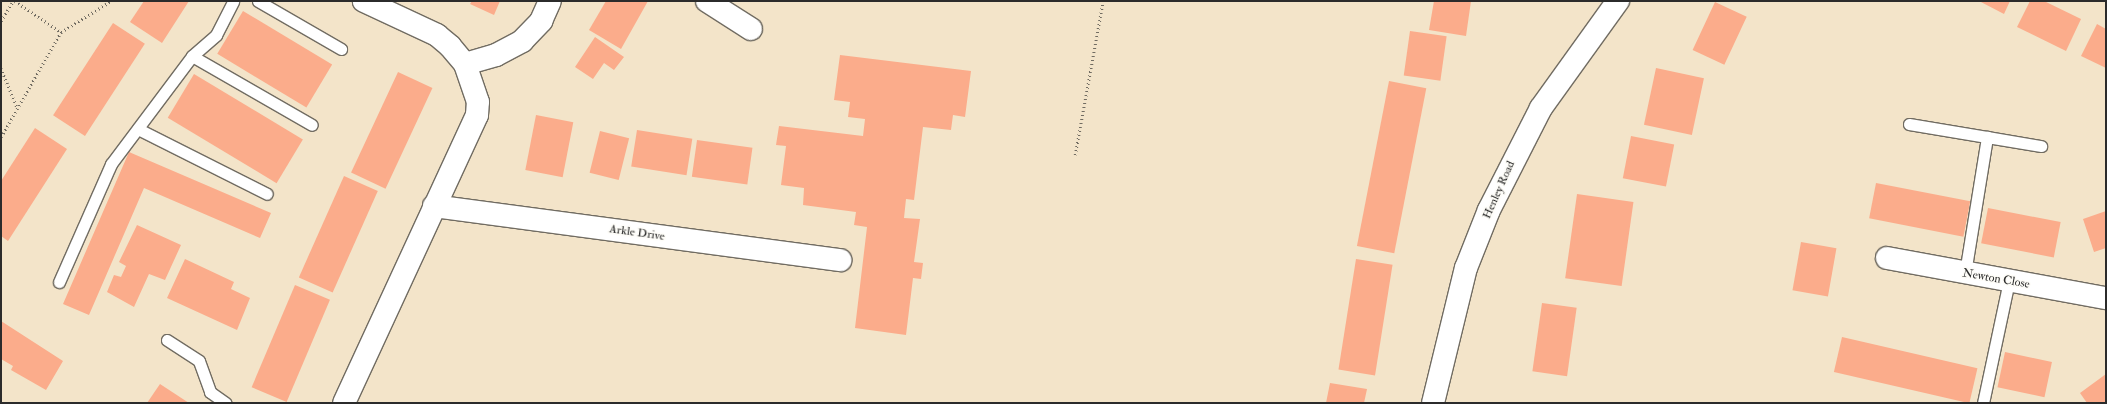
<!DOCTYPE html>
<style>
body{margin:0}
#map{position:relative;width:2107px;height:404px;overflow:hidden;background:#f3e4c9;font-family:"IM FELL Double Pica",serif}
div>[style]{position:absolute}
.building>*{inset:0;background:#fbac8b;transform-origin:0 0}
.path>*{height:2.5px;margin-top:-1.25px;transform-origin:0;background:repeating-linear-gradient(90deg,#716c62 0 1px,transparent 0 4px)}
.roads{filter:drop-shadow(1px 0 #716c62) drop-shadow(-1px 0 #716c62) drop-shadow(0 1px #716c62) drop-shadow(0 -1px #716c62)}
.service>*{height:11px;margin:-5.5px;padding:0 5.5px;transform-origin:5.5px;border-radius:5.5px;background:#fff}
.minor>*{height:22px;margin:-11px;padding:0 11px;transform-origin:11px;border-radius:11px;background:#fff}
.secondary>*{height:22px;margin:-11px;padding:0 11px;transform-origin:11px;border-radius:11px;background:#fff}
span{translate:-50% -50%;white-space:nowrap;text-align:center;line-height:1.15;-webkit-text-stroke:3px #fdfcf7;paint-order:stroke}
.street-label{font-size:12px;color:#2b2b2b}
.frame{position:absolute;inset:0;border:2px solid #2b2b2b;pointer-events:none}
</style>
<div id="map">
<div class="building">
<div style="clip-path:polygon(144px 1px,189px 1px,162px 43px,130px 22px)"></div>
<div style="clip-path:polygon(472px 1px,500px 1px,494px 15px,470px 4px)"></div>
<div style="clip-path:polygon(606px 1px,648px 1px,621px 49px,589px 30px)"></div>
<div style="clip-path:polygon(1434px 1px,1471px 1px,1466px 36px,1429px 30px)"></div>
<div style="clip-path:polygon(1979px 1px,2010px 1px,2004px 14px)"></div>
<div style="clip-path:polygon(2030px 1px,2044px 1px,2081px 19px,2066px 51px,2017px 27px)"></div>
<div style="left:1715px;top:2px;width:35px;height:53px;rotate:25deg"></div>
<div style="left:243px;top:11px;width:104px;height:50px;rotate:31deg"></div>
<div style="left:113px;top:23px;width:38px;height:110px;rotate:33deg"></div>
<div style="clip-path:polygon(2097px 24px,2106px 29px,2106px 68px,2081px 56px)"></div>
<div style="left:1410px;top:31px;width:37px;height:45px;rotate:8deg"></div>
<div style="clip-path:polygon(595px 37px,624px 57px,614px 70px,604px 63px,593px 79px,575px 67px)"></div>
<div style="clip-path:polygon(840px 55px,971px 71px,965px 117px,953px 115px,951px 130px,923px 127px,914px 200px,906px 199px,904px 218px,920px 219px,914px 262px,923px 263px,921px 279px,913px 278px,906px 335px,855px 328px,867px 227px,854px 225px,856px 212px,803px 205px,804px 188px,781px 185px,786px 146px,776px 145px,779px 126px,863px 136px,865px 119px,848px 117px,850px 102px,834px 100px)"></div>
<div style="left:1656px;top:68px;width:49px;height:58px;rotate:12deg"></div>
<div style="left:398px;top:72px;width:38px;height:111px;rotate:25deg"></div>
<div style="left:194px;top:74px;width:127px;height:51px;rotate:31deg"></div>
<div style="left:1389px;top:81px;width:38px;height:168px;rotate:11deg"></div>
<div style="left:536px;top:115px;width:38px;height:56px;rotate:11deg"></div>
<div style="clip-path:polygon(35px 128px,67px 149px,8px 241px,1px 236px,1px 181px)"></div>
<div style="left:637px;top:130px;width:56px;height:37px;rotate:9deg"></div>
<div style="left:600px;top:131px;width:30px;height:43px;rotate:14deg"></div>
<div style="left:1631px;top:136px;width:44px;height:43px;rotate:11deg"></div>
<div style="left:697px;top:140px;width:56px;height:37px;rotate:8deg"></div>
<div style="clip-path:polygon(129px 152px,271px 213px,260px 238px,144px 188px,89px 315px,63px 304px)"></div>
<div style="left:344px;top:176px;width:37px;height:111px;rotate:24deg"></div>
<div style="left:1876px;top:183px;width:96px;height:36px;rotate:11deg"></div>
<div style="left:1577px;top:194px;width:57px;height:85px;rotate:8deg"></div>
<div style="left:1988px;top:208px;width:74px;height:36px;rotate:11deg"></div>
<div style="clip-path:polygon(2106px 211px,2106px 248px,2094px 252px,2083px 219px)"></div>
<div style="clip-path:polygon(137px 225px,181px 245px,165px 280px,149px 274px,134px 307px,107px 292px,114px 275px,121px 277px,126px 266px,119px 262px)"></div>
<div style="left:1801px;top:242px;width:36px;height:49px;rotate:10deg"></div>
<div style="clip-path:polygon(185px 259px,234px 282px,231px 289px,250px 298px,237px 330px,167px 298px)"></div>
<div style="left:1356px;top:259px;width:37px;height:112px;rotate:9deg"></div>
<div style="left:295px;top:285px;width:38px;height:111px;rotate:23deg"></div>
<div style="left:1542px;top:303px;width:35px;height:69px;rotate:8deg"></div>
<div style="clip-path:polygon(1px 321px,63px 361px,46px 390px,11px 370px,13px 366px,1px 359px)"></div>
<div style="left:1842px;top:337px;width:139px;height:36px;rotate:13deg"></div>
<div style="left:2005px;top:352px;width:48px;height:36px;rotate:12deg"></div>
<div style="clip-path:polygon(2106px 374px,2106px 403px,2087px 403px,2080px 393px)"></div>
<div style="clip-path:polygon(1330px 383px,1367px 389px,1364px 403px,1326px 403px)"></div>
<div style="clip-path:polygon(160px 384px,189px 403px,147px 403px)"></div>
</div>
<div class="path">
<div style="left:15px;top:1px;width:55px;rotate:34deg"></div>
<div style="left:1px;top:21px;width:23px;rotate:-59deg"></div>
<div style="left:1px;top:68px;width:42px;rotate:67.7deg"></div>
<div style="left:1px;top:137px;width:121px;rotate:-60.3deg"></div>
<div style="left:61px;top:32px;width:59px;rotate:-31.8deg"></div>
<div style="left:1075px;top:155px;width:157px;rotate:-79.7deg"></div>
</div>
<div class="roads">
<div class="service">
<div style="left:258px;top:1px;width:96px;rotate:30deg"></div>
<div style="left:192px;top:56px;width:138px;rotate:29.9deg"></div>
<div style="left:1909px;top:124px;width:79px;rotate:9.5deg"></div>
<div style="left:138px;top:129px;width:144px;rotate:26.7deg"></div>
<div style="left:1965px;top:273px;width:138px;rotate:-80.8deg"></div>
<div style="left:1987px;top:137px;width:55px;rotate:9.5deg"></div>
<div style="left:59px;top:282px;width:129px;rotate:-66.2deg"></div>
<div style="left:111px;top:164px;width:135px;rotate:-53.1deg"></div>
<div style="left:192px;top:56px;width:32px;rotate:-41deg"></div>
<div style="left:216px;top:35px;width:38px;rotate:-63deg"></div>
<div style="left:167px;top:340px;width:38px;rotate:33deg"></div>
<div style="left:199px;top:361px;width:33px;rotate:70deg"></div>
<div style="left:210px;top:392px;width:19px;rotate:35deg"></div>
<div style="left:1983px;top:403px;width:125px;rotate:-78deg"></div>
</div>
<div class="minor">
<div style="left:707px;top:1px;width:52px;rotate:32.5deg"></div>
<div style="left:465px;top:64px;width:32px;rotate:-16deg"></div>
<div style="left:496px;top:55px;width:30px;rotate:-28deg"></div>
<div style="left:522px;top:41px;width:28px;rotate:-46deg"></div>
<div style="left:541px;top:21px;width:22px;rotate:-66deg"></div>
<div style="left:434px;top:206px;width:410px;rotate:7.6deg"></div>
<div style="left:1887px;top:258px;width:223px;rotate:10.4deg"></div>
<div style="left:344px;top:403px;width:317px;rotate:-65.2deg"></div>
<div style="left:477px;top:115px;width:13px;rotate:-86deg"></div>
<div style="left:478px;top:102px;width:40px;rotate:-108.9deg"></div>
<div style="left:465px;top:64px;width:23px;rotate:-130deg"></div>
<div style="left:450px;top:46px;width:17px;rotate:-140deg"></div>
<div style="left:437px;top:35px;width:81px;rotate:-155deg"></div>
</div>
<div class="secondary">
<div style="left:1433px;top:403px;width:139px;rotate:-76.3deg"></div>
<div style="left:1466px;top:268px;width:62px;rotate:-68.4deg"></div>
<div style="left:1489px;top:210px;width:114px;rotate:-63deg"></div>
<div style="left:1541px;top:108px;width:132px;rotate:-54.3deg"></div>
</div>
</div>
<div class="street-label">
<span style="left:1499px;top:190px;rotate:-66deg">Henley Road</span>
<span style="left:637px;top:233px;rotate:8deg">Arkle Drive</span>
<span style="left:1996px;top:279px;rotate:10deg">Newton Close</span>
</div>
<div class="frame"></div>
</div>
